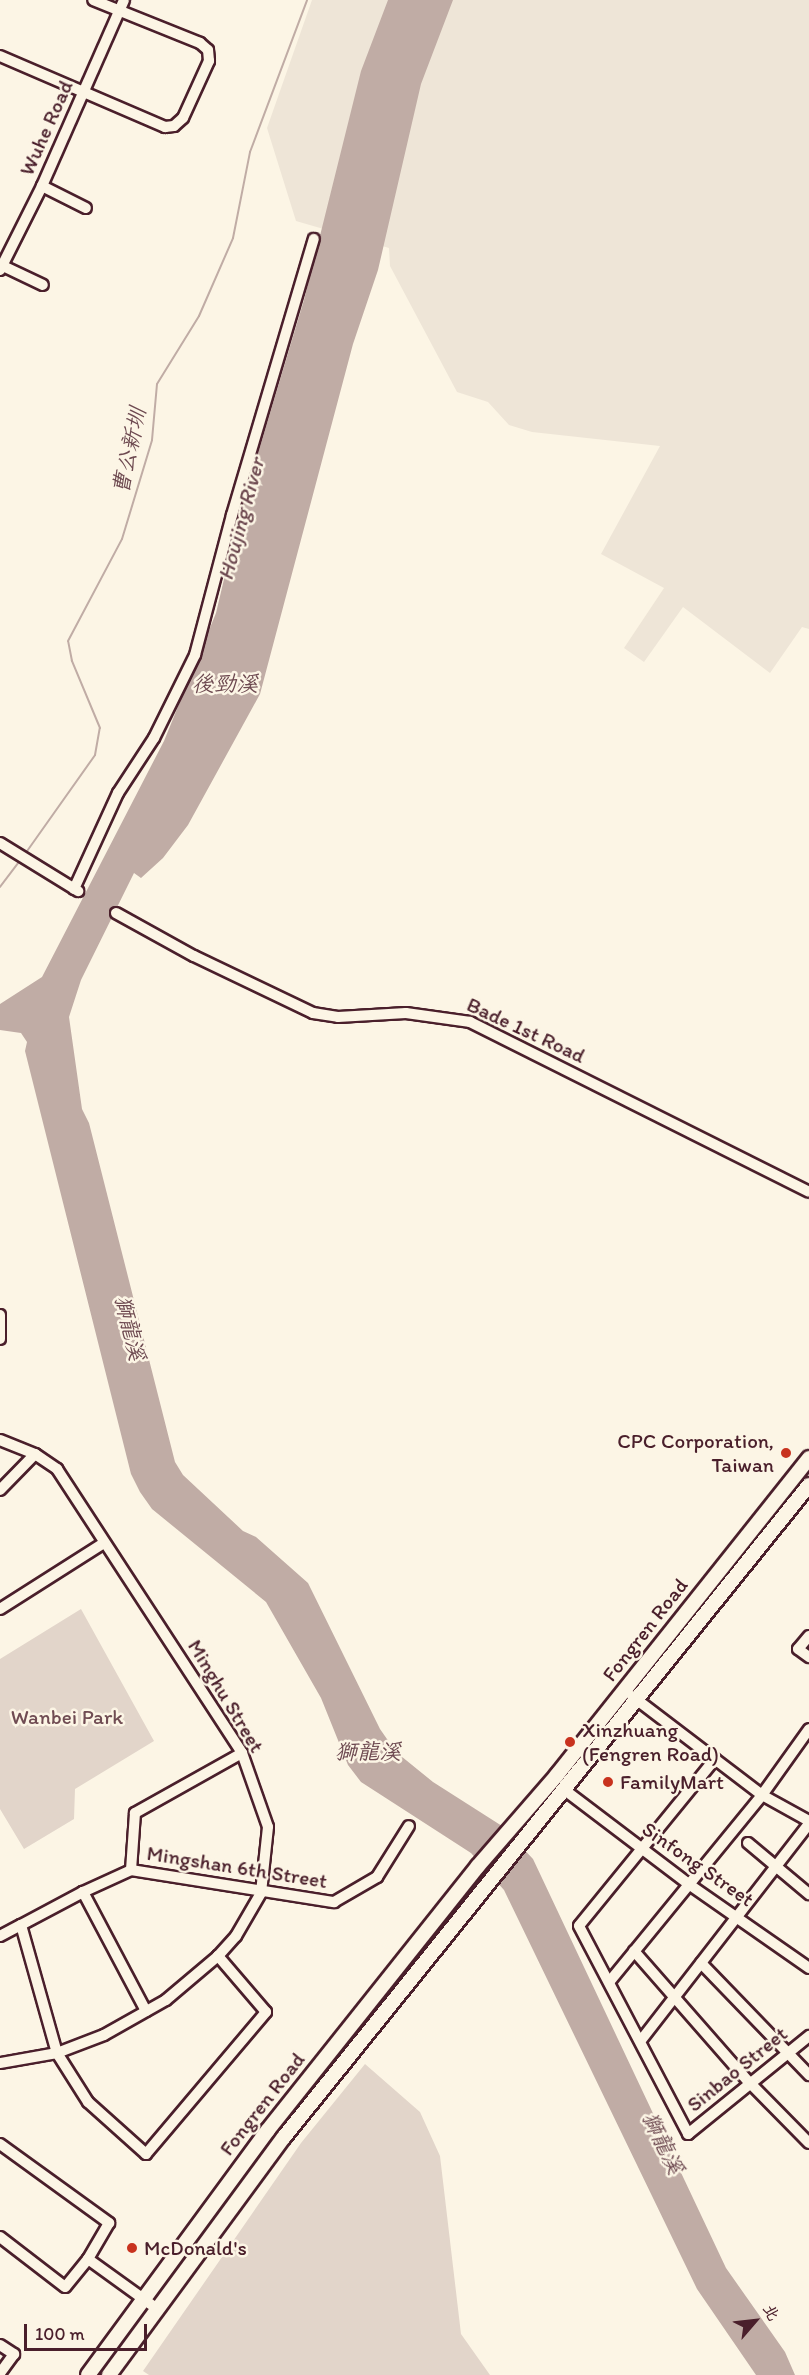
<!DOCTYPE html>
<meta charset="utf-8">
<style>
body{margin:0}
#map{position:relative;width:809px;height:2375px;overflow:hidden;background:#fcf5e5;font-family:Itim,"LXGW WenKai TC",sans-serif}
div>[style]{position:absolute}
.built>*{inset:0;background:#eee5d7}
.green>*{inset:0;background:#e2d5ca}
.water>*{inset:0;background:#c0aca5}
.stream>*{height:2px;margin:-1px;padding:0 1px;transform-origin:1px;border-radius:1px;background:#c0aca5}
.roads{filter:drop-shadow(2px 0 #4a1f2b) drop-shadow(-2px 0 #4a1f2b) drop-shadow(0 2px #4a1f2b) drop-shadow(0 -2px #4a1f2b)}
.minor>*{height:10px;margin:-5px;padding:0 5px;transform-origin:5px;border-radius:5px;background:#fcf5e5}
.major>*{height:14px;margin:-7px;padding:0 7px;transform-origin:7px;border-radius:7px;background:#fcf5e5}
.dots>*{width:16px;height:16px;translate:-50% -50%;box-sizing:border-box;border:3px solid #fcf5e5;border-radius:50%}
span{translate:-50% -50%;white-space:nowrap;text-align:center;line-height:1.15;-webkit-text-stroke:5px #fcf5e5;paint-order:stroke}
.street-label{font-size:21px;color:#4a1f2b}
.poi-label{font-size:21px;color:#4a1f2b}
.right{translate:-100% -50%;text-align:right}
.left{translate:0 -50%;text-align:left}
.park-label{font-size:21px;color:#704c53}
.water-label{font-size:22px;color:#6d4950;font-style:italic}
.north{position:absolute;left:725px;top:2291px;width:60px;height:60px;-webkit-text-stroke:4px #fcf5e5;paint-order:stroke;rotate:62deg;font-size:16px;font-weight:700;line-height:24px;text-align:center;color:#4a1f2b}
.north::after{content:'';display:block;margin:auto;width:21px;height:27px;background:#4a1f2b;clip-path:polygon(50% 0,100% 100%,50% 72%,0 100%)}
.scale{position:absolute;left:24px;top:2324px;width:123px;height:27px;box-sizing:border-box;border:3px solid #4a1f2b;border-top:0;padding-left:8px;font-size:18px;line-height:21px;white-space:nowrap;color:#4a1f2b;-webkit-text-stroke:4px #fcf5e5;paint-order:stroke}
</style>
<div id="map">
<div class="built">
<div style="clip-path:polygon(312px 0,809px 0,809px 629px,802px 627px,770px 673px,683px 607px,644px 662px,624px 648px,664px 588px,601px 554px,660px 446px,532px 432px,509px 425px,488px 402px,457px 392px,390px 266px,389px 248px,296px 221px,267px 128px)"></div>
</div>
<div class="green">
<div style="clip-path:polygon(81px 1609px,154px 1741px,75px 1789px,74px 1819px,24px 1849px,0 1809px,0 1659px)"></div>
<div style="clip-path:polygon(365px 2064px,420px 2112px,440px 2156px,461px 2334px,490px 2375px,149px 2375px,143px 2371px,301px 2143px)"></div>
</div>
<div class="water">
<div style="clip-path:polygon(388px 0,453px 0,421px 84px,378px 270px,353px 344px,260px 694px,188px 825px,163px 858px,141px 878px,134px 873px,81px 980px,69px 1017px,82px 1109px,89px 1123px,175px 1462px,183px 1475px,243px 1531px,256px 1537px,308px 1583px,380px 1729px,396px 1752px,433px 1782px,502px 1826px,533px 1859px,726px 2268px,785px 2352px,795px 2375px,756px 2375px,697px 2289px,504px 1890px,471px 1853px,361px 1782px,348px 1765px,321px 1698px,266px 1602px,152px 1509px,140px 1492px,131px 1474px,25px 1051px,27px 1042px,21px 1033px,0 1030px,0 1004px,42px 977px,164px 741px,216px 613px,238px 520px,304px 300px,361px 71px)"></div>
</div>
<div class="stream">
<div style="left:25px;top:854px;width:121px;rotate:-54.7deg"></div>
<div style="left:95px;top:755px;width:27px;rotate:-80deg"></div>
<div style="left:100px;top:728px;width:73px;rotate:-112.7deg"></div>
<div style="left:72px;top:661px;width:20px;rotate:-101deg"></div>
<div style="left:68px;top:641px;width:115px;rotate:-62.1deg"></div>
<div style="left:122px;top:539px;width:103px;rotate:-73.1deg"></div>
<div style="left:152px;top:440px;width:56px;rotate:-84.9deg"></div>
<div style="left:157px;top:384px;width:80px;rotate:-58.3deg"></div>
<div style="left:199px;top:316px;width:85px;rotate:-66.4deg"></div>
<div style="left:233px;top:238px;width:88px;rotate:-78.8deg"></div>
<div style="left:250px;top:152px;width:162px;rotate:-69.4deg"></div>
<div style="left:0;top:887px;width:34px;rotate:-53deg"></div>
</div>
<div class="roads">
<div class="minor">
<div style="left:0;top:56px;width:180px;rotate:23.3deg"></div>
<div style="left:165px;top:127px;width:9px;rotate:-6deg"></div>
<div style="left:174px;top:126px;width:12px;rotate:-42deg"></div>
<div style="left:183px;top:118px;width:63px;rotate:-65.5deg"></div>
<div style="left:209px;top:61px;width:11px;rotate:-95deg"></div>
<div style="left:208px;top:50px;width:11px;rotate:-139deg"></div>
<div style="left:200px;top:43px;width:115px;rotate:-158.1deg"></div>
<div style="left:42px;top:186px;width:49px;rotate:26.6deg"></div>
<div style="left:3px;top:266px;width:44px;rotate:25.4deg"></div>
<div style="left:0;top:270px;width:94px;rotate:-63.4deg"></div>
<div style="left:42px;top:186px;width:203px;rotate:-66.2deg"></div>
<div style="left:0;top:843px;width:92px;rotate:31.6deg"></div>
<div style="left:74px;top:889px;width:106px;rotate:-65.4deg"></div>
<div style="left:118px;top:793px;width:66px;rotate:-56.8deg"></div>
<div style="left:154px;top:738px;width:93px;rotate:-63.7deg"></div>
<div style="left:195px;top:655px;width:145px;rotate:-75.2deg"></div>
<div style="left:232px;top:515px;width:288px;rotate:-73.5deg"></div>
<div style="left:116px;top:913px;width:89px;rotate:28.9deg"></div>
<div style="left:194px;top:956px;width:132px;rotate:25.6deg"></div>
<div style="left:313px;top:1013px;width:25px;rotate:9deg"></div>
<div style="left:338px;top:1017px;width:68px;rotate:-3.4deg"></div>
<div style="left:406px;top:1013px;width:65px;rotate:8deg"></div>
<div style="left:470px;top:1022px;width:379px;rotate:26.6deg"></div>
<div style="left:0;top:1315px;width:24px;rotate:90deg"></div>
<div style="left:0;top:1440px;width:38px;rotate:22deg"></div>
<div style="left:35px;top:1454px;width:27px;rotate:34deg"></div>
<div style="left:57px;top:1469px;width:339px;rotate:56.9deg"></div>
<div style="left:242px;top:1753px;width:78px;rotate:70.6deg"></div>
<div style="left:268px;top:1827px;width:66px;rotate:96.1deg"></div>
<div style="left:261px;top:1893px;width:50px;rotate:120.2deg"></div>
<div style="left:236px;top:1936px;width:27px;rotate:132deg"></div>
<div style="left:218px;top:1956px;width:68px;rotate:139.8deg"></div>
<div style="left:166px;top:2000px;width:71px;rotate:150.6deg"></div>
<div style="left:104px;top:2035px;width:50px;rotate:159deg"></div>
<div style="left:57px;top:2053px;width:58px;rotate:170deg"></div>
<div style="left:0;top:1490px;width:50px;rotate:-45.8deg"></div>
<div style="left:0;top:1609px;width:123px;rotate:-32.4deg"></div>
<div style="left:809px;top:1636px;width:17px;rotate:130deg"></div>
<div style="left:798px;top:1649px;width:14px;rotate:36deg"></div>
<div style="left:632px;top:1696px;width:163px;rotate:37.3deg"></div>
<div style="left:762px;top:1795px;width:54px;rotate:29deg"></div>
<div style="left:242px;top:1753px;width:123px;rotate:150.7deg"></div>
<div style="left:135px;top:1813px;width:57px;rotate:94deg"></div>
<div style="left:131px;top:1870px;width:206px;rotate:9deg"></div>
<div style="left:334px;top:1902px;width:50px;rotate:-30.2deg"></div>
<div style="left:377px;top:1877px;width:60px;rotate:-57.9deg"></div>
<div style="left:715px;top:1759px;width:215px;rotate:129.2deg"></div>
<div style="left:579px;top:1926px;width:235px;rotate:62.3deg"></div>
<div style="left:688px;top:2134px;width:156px;rotate:-39deg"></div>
<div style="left:566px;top:1791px;width:156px;rotate:37.2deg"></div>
<div style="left:690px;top:1885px;width:145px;rotate:34.9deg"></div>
<div style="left:748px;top:1843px;width:80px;rotate:39.9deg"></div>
<div style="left:83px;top:1892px;width:53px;rotate:-24.6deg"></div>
<div style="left:0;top:1936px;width:24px;rotate:-28deg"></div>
<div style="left:634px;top:1951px;width:173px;rotate:48.8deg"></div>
<div style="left:748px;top:2081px;width:87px;rotate:45.5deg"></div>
<div style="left:701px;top:1963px;width:156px;rotate:46deg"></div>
<div style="left:610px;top:1981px;width:240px;rotate:-50.7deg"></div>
<div style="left:762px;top:1795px;width:81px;rotate:-54.5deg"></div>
<div style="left:146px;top:2011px;width:135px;rotate:-117.9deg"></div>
<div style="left:83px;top:1892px;width:70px;rotate:152deg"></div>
<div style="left:21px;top:1925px;width:133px;rotate:74.3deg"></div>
<div style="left:57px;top:2053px;width:58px;rotate:57.7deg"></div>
<div style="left:88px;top:2102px;width:78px;rotate:41.9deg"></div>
<div style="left:146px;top:2154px;width:186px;rotate:-49.8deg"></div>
<div style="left:266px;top:2012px;width:74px;rotate:-130.6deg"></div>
<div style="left:642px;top:2039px;width:272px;rotate:-52.2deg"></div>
<div style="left:0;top:2144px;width:135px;rotate:35.9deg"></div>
<div style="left:109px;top:2223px;width:42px;rotate:120.3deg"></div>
<div style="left:88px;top:2259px;width:36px;rotate:129deg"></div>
<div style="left:65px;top:2287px;width:82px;rotate:-142.4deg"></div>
<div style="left:88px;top:2259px;width:84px;rotate:35.8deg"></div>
<div style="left:0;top:2345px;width:17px;rotate:33deg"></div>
<div style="left:14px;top:2354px;width:24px;rotate:126deg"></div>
</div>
<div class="major">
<div style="left:88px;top:2375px;width:304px;rotate:-53.7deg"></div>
<div style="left:268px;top:2130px;width:337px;rotate:-51.5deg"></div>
<div style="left:478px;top:1866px;width:121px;rotate:-49deg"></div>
<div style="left:557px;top:1775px;width:405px;rotate:-51.5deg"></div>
<div style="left:109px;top:2375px;width:295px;rotate:-53.7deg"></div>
<div style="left:284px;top:2137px;width:837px;rotate:-51.16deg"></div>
</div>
</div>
<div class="dots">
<div style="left:786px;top:1453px;background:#c8321e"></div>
<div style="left:570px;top:1742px;background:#c8321e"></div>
<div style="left:608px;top:1782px;background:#c8321e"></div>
<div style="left:132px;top:2248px;background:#c8321e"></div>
</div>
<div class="street-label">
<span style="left:46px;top:128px;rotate:-66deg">Wuhe Road</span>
<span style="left:526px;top:1030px;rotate:25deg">Bade 1st Road</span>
<span style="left:645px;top:1630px;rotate:-52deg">Fongren Road</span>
<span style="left:226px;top:1696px;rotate:59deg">Minghu Street</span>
<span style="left:698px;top:1864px;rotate:35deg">Sinfong Street</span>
<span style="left:237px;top:1867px;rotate:9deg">Mingshan 6th Street</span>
<span style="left:737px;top:2069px;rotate:-39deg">Sinbao Street</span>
<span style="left:262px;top:2104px;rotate:-52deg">Fongren Road</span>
</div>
<div class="poi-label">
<span class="right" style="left:774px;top:1453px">CPC Corporation,<br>Taiwan</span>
<span class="left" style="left:582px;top:1742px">Xinzhuang<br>(Fengren Road)</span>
<span class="left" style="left:620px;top:1782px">FamilyMart</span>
<span class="left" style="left:144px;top:2248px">McDonald's</span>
</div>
<div class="park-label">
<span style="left:67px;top:1717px">Wanbei Park</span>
</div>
<div class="water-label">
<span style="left:129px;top:451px;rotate:-78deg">曹公新圳</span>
<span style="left:241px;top:519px;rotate:-75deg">Houjing River</span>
<span style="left:225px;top:684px">後勁溪</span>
<span style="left:130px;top:1328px;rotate:76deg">獅龍溪</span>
<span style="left:368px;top:1752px">獅龍溪</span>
<span style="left:663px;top:2143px;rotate:64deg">獅龍溪</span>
</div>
<div class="north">北</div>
<div class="scale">100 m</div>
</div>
